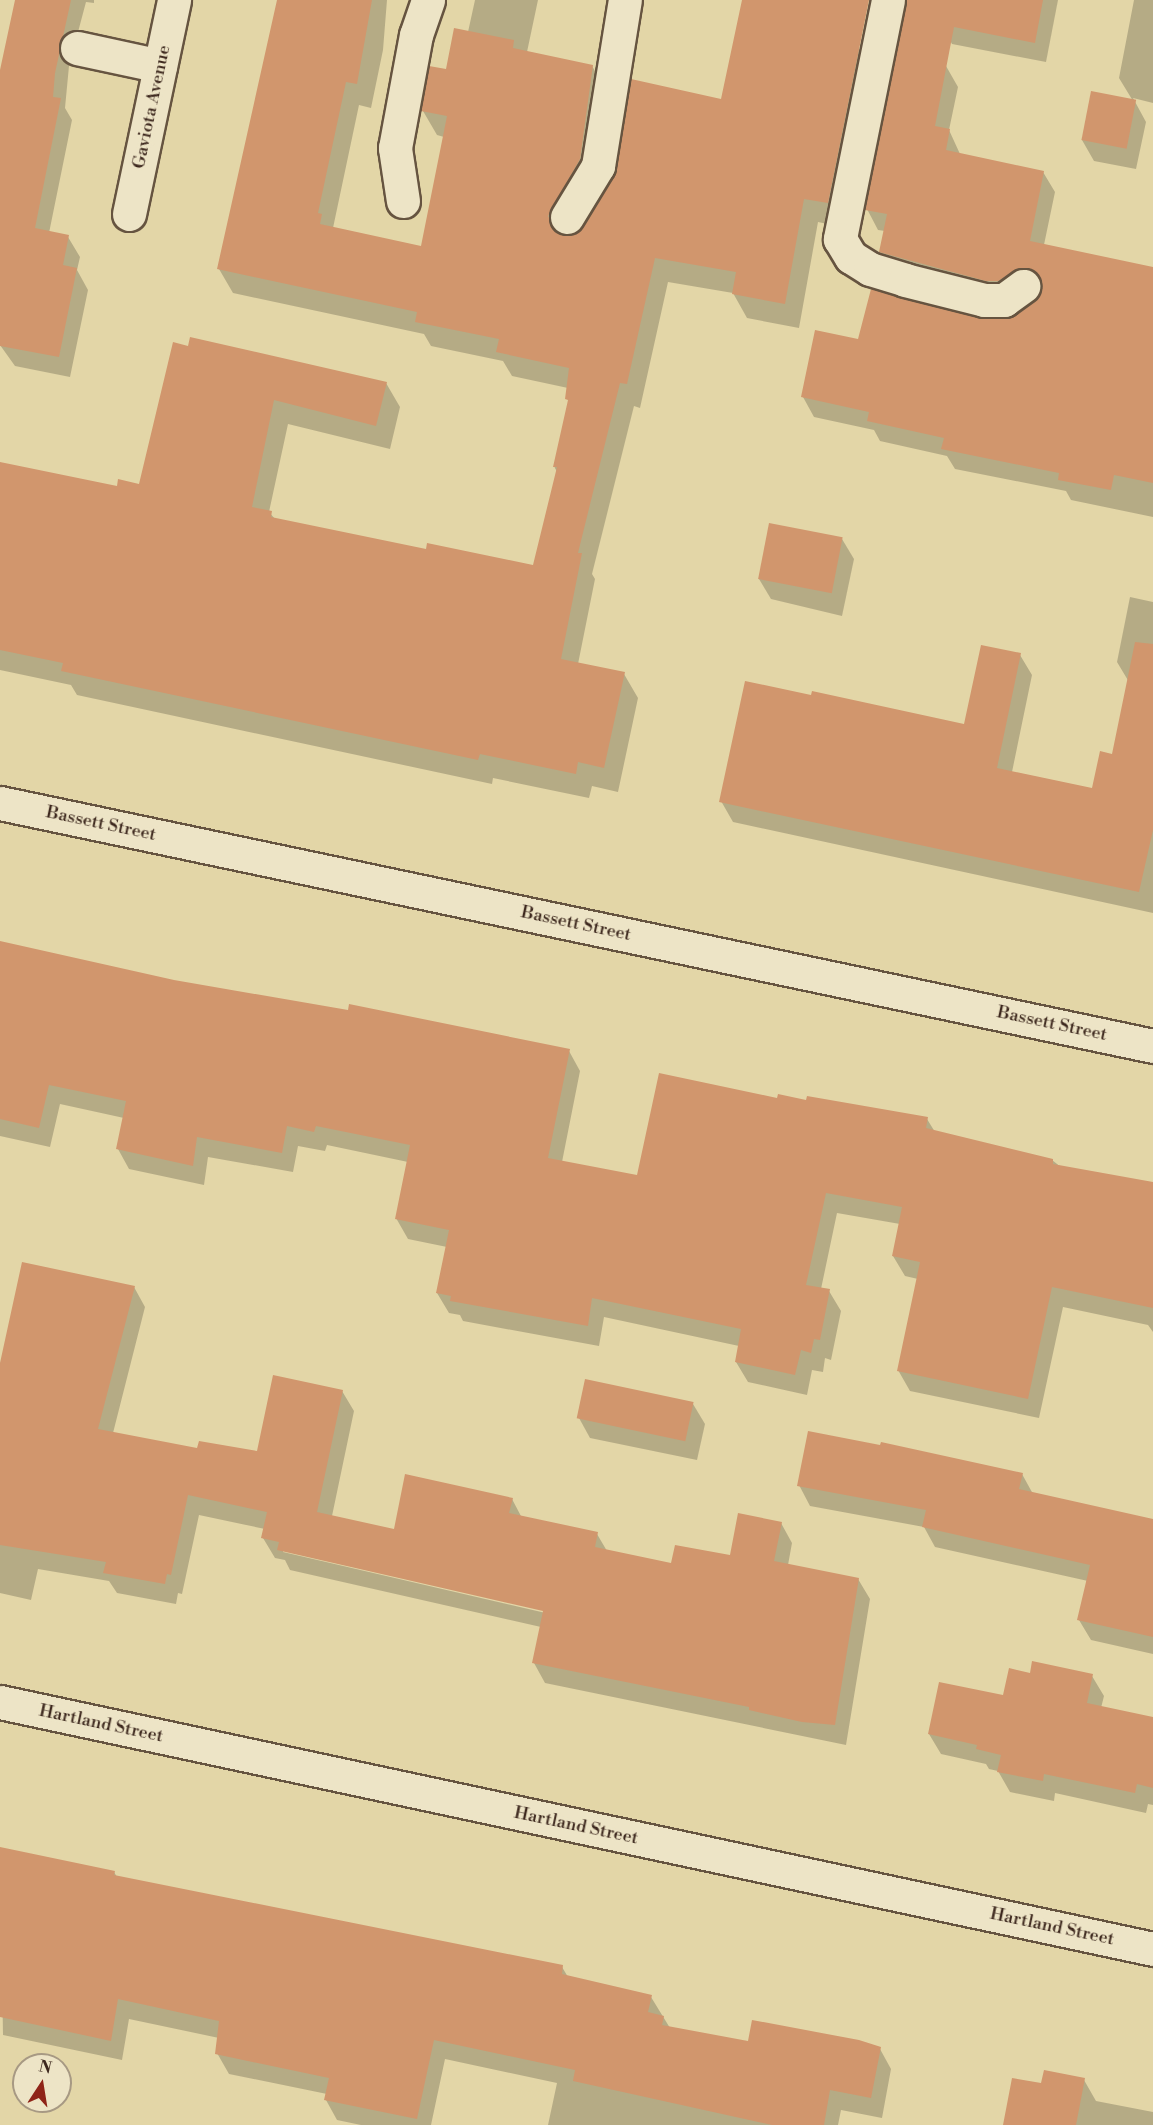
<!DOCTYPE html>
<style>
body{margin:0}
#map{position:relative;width:1153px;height:2125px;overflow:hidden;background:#e3d6a7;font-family:"Libre Bodoni",serif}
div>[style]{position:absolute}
.shadow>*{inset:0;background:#0003}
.building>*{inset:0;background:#d1966d;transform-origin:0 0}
.roads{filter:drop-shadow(2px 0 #665440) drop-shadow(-2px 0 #665440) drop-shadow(0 2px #665440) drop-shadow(0 -2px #665440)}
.minor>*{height:33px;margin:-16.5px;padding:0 16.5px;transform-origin:16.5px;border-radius:16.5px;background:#ede4c6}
span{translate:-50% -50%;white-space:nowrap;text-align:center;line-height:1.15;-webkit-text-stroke:4.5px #ede4c6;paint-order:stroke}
.street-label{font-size:18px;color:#3d281e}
.north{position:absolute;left:12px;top:2053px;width:60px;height:60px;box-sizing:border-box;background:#ede4c6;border:2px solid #a79983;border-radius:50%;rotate:12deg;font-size:16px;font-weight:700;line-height:24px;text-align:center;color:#3d281e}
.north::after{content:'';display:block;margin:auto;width:21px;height:27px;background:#8f2418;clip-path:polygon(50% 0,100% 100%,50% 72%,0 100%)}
</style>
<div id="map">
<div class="shadow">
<div style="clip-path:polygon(17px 0,94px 0,94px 3px,86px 2px,69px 66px,65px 108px,72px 120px,49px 233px,68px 237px,80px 257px,77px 270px,88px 290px,70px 377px,15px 366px,0 345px,0 78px)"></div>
<div style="clip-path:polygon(278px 0,387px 0,383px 50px,371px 108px,359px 105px,333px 228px,422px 247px,444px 137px,437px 135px,423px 111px,468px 32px,475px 0,538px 0,527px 52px,592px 66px,607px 91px,593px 184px,564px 236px,567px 237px,584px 228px,722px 100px,743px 0,779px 0,858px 49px,872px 74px,842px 227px,818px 222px,799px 328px,747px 318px,733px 293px,668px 282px,640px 408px,634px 406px,592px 574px,595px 579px,578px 664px,624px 674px,638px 698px,618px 792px,592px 786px,589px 798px,493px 778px,492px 784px,77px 695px,71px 685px,0 670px,0 464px,118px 488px,140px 485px,174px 344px,386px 383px,400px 407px,390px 449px,288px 424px,269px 512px,275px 519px,427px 551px,534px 566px,557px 472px,554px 466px,569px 404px,568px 388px,512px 376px,503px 361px,431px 346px,424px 334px,233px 293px,219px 269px)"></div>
<div style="clip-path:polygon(946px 0,1058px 0,1046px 62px,952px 44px,941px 24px)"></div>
<div style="clip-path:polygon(1134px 0,1153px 0,1153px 103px,1133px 98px,1146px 122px,1136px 169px,1094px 161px,1082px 140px,1133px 101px,1119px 78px)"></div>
<div style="clip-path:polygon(946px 66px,958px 87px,949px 130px,960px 154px,1043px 172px,1055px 192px,1035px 288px,954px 285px,892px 272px,880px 252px,885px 231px,878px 230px,867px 209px)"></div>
<div style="clip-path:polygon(979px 320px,1153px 351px,1153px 517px,1071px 500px,1066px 491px,955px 469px,947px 456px,880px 441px,874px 430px,814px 417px,803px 397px,859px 341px)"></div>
<div style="clip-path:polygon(842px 539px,854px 559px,842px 616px,771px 599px,759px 579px)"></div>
<div style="clip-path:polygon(1130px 597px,1153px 602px,1153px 913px,733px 822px,721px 801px,965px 726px,1020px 655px,1032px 675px,1012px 772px,1093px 789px,1113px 756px,1129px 682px,1117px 662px)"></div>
<div style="clip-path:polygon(0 943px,174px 982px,569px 1051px,580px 1071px,562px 1162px,638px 1177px,778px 1099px,927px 1119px,935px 1132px,1052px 1160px,1153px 1240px,1153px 1332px,1148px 1325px,1063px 1307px,1039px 1418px,910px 1391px,898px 1370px,918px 1279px,905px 1276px,893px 1256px,900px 1224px,837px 1213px,821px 1289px,829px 1291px,841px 1311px,831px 1360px,825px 1358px,823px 1372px,812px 1370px,807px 1395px,748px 1382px,736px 1362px,739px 1346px,604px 1317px,599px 1346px,463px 1321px,460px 1315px,449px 1313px,437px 1293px,447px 1247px,408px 1239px,396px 1218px,408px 1162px,327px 1145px,325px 1151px,298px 1146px,293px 1172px,208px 1157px,204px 1185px,129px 1169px,118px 1149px,124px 1118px,60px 1104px,50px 1147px,0 1136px)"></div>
<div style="clip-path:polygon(evenodd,134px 1287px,145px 1307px,113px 1433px,199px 1450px,258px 1453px,342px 1391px,354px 1411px,332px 1516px,395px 1531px,512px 1499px,522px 1518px,597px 1534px,607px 1551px,672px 1565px,731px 1557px,781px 1523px,792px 1543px,788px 1565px,858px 1579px,870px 1599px,846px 1745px,545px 1683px,534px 1663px,541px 1627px,290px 1570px,285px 1560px,275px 1558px,263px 1538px,265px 1529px,199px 1515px,182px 1594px,178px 1593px,176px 1604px,117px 1593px,109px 1581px,38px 1569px,31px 1600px,0 1593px,0 1363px,134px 1287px,283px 1549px,550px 1611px,550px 1614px,283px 1552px,283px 1549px)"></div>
<div style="clip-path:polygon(693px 1404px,705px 1424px,697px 1460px,590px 1438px,579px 1418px)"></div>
<div style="clip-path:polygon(1022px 1474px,1033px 1494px,1153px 1521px,1153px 1654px,1091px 1640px,1079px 1620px,1088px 1581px,935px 1547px,924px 1527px,810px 1506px,799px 1485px)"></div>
<div style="clip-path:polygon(1031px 1674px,1092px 1676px,1104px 1696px,1101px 1708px,1153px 1719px,1153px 1805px,1148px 1804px,1146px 1813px,1055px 1793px,1054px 1801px,1010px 1792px,998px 1771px,989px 1769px,986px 1764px,941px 1754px,929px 1734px,1004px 1696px)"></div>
<div style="clip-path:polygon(0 1849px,114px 1872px,117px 1877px,562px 1967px,568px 1977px,651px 1997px,670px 2028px,749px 2043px,880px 2049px,891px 2069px,882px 2118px,841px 2110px,838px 2125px,548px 2125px,557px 2083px,445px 2059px,431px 2125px,361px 2125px,337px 2120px,326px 2100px,327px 2094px,229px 2074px,217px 2053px,219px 2038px,129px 2019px,122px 2060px,3px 2035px)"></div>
<div style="clip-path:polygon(1084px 2080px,1096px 2101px,1153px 2112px,1153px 2125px,1004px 2125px,1042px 2085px)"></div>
</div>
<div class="building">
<div style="clip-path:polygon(15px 0,71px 0,55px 73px,53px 97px,61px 98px,35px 228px,69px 235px,63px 265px,77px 268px,59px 357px,0 346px,0 70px)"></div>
<div style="clip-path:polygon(277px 0,372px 0,357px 84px,346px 82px,318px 213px,322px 214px,320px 224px,421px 246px,447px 116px,421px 111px,429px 66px,446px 69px,454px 28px,514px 40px,513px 48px,593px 65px,580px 159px,548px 216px,557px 233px,567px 236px,583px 227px,614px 175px,631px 79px,721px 99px,742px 0,869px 0,828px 203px,804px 199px,785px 304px,732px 294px,736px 272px,655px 258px,627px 384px,620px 383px,578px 553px,582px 553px,561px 659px,625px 672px,604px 768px,578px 762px,576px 774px,480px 754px,478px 760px,61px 671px,63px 663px,0 650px,0 462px,117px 486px,118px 479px,139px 484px,173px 342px,188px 346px,190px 337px,387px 382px,376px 426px,274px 400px,252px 507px,272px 511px,271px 517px,426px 549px,427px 543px,533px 565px,557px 467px,553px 467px,568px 400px,565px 399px,569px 368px,496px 352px,499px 339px,415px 322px,417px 312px,217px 269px)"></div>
<div style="clip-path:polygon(906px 0,1043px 0,1035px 43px,954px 27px,935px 126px,950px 129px,946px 150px,1044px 171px,1030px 241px,1153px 267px,1153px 483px,1114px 475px,1111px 490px,1058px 480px,1059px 473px,941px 449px,944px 438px,867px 421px,869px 412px,801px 397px,815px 330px,858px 339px,871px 289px,984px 319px,1014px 315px,1040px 293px,1038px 275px,1030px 269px,1020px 268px,998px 281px,986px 281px,879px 252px,887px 214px,865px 210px)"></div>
<div style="left:1091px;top:91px;width:46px;height:50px;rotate:11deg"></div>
<div style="left:769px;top:523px;width:75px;height:57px;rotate:11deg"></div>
<div style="clip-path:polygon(1135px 642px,1153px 644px,1153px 830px,1139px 892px,719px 802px,745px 681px,811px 695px,812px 691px,964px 724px,981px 645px,1021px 653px,997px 768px,1092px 788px,1100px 751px,1112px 754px)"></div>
<div style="clip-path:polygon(0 941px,174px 980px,348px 1010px,349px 1004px,570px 1049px,548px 1158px,637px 1175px,659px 1073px,777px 1098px,778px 1094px,806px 1100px,807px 1096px,928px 1117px,926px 1128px,1053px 1159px,1053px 1164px,1153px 1182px,1153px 1308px,1052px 1287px,1028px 1399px,897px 1371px,920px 1262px,892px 1256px,902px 1207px,826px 1193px,806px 1285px,830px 1289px,820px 1340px,814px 1339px,811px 1353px,801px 1350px,795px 1375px,735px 1362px,741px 1329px,592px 1298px,588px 1326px,450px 1301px,451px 1296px,436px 1293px,449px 1230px,395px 1219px,410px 1145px,316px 1126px,314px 1132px,287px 1126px,282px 1153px,197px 1137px,193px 1166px,116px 1149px,126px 1101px,49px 1085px,39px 1128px,0 1119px)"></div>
<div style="clip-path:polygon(22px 1262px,135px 1286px,98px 1429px,197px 1448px,199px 1441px,257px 1451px,273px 1375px,343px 1390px,317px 1512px,394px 1529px,405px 1474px,513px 1498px,509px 1513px,598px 1532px,595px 1547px,671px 1563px,675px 1545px,730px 1555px,738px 1513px,782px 1522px,774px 1561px,859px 1578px,835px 1725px,802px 1722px,749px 1710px,749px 1707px,532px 1663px,543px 1611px,277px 1550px,279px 1542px,261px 1538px,267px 1512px,188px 1495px,171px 1575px,167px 1574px,165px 1584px,103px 1573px,106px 1562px,0 1545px,0 1363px)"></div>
<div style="left:585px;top:1379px;width:111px;height:40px;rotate:12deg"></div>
<div style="clip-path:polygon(808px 1431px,880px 1445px,881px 1442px,1023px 1473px,1019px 1489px,1153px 1519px,1153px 1637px,1077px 1620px,1090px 1565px,922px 1527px,926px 1510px,797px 1486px)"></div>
<div style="clip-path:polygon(1032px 1661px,1093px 1674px,1087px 1703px,1153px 1717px,1153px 1788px,1137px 1784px,1135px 1793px,1044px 1774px,1043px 1781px,997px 1772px,1001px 1755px,976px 1749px,977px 1745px,928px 1734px,939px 1682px,1003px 1695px,1009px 1668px,1030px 1673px)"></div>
<div style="clip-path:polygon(0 1847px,115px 1871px,114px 1875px,563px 1965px,562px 1974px,652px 1995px,648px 2012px,664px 2016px,662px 2025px,748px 2041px,752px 2020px,859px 2040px,881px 2047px,871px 2098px,830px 2090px,824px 2125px,772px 2125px,573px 2081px,575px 2070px,434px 2040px,417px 2119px,324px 2100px,329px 2078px,215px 2054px,219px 2021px,118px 1999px,111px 2041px,0 2017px)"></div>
<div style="clip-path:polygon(1044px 2070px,1085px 2078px,1076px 2125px,1003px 2125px,1012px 2078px,1041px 2083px)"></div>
</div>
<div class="roads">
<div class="minor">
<div style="left:888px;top:0;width:244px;rotate:101.4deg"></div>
<div style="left:840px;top:239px;width:21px;rotate:59deg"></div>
<div style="left:851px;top:257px;width:22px;rotate:32deg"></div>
<div style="left:870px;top:269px;width:37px;rotate:17deg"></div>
<div style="left:905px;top:280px;width:81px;rotate:14.2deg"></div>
<div style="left:984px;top:300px;width:20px"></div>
<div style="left:1004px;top:300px;width:24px;rotate:-36deg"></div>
<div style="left:77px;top:48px;width:85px;rotate:12.2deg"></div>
<div style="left:403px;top:201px;width:54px;rotate:-98.6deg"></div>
<div style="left:395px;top:148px;width:115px;rotate:-79.5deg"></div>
<div style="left:416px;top:35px;width:37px;rotate:-71deg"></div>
<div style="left:129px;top:214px;width:219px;rotate:-78.1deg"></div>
<div style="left:567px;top:217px;width:60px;rotate:-58.7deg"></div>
<div style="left:598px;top:166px;width:168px;rotate:-80.8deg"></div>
<div style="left:0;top:803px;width:1178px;rotate:11.9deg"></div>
<div style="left:0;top:1702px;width:1179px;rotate:12.09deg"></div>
</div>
</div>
<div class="street-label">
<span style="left:152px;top:107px;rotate:-78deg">Gaviota Avenue</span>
<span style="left:101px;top:824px;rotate:12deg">Bassett Street</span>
<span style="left:576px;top:924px;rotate:12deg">Bassett Street</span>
<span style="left:1052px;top:1024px;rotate:12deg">Bassett Street</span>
<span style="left:101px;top:1724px;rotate:12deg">Hartland Street</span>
<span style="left:576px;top:1826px;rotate:12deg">Hartland Street</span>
<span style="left:1052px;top:1927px;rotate:12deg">Hartland Street</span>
</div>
<div class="north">N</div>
</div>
